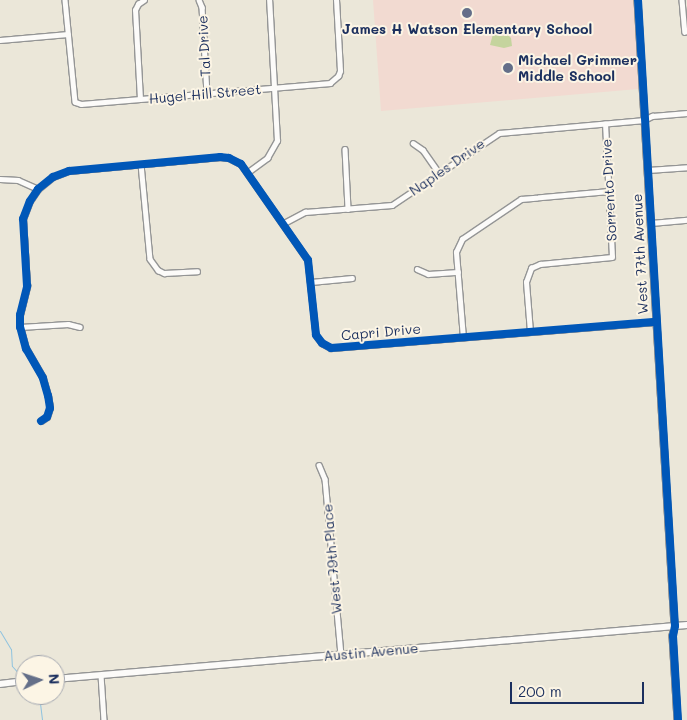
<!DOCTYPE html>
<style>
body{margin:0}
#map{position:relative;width:687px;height:720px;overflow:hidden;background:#ebe7d9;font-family:Mali,sans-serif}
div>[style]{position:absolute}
.built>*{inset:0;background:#f2dad1}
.green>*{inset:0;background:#c5d49e}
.stream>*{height:1px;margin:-0.5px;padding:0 0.5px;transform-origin:0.5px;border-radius:0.5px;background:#8fc3df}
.roads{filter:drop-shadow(1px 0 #949595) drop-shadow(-1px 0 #949595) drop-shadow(0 1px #949595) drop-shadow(0 -1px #949595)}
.street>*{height:4.5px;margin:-2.25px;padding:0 2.25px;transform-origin:2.25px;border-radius:2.25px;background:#fcfbf9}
.secondary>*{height:5.5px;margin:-2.75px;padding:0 2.75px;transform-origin:2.75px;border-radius:2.75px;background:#fcfbf9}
.cycleway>*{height:8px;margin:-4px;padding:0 4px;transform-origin:4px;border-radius:4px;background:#0057b8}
.dots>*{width:14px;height:14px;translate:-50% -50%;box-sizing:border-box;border:2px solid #fcf5e5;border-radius:50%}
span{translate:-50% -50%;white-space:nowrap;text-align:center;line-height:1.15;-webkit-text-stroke:4px #fcf5e5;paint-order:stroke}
.poi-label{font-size:14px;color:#1b2f5e;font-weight:700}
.left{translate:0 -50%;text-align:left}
.street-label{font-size:14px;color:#1b2f5e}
.north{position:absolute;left:15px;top:655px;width:50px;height:50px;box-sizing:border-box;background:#fcf5e5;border:1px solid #a2a6af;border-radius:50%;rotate:86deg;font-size:14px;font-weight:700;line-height:20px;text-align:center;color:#1b2f5e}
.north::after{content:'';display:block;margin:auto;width:18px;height:22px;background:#646f89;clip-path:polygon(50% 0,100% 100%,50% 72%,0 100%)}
.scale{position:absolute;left:510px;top:682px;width:134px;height:22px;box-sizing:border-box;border:2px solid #1b2f5e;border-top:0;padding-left:6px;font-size:15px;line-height:18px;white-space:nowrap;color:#1b2f5e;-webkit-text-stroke:4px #fcf5e5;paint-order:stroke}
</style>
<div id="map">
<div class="built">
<div style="clip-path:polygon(373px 0,636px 0,638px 89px,381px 111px)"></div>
</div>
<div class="green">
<div style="clip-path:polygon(496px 33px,502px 36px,508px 35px,511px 38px,512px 46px,504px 48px,490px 45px,493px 34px)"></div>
</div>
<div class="stream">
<div style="left:0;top:631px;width:21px;rotate:59deg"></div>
<div style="left:11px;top:649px;width:17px;rotate:87deg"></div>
<div style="left:12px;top:666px;width:12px;rotate:48deg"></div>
<div style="left:39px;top:695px;width:25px;rotate:83deg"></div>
</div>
<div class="roads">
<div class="street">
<div style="left:65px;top:0;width:102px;rotate:84.4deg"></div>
<div style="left:75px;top:102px;width:6px;rotate:18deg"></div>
<div style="left:81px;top:104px;width:250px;rotate:-4.8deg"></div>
<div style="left:330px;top:83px;width:11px;rotate:-41deg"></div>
<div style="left:338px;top:76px;width:5px;rotate:-68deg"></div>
<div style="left:340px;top:71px;width:71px;rotate:-93.2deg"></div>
<div style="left:199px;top:0;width:8px;rotate:67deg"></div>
<div style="left:202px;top:7px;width:87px;rotate:86.7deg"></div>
<div style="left:682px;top:0;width:32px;rotate:85deg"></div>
<div style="left:685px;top:32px;width:2px"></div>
<div style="left:0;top:40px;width:68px;rotate:-5deg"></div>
<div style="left:140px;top:99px;width:89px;rotate:-93.2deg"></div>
<div style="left:135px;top:10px;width:7px;rotate:-63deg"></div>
<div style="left:138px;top:4px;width:7px;rotate:-34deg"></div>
<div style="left:413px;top:143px;width:12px;rotate:35deg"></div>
<div style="left:423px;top:150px;width:28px;rotate:55deg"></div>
<div style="left:345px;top:149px;width:60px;rotate:87.1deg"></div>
<div style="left:141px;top:164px;width:95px;rotate:84.6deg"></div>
<div style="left:150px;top:259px;width:14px;rotate:54deg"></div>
<div style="left:158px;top:270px;width:7px;rotate:27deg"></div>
<div style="left:164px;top:273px;width:33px;rotate:-3deg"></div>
<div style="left:648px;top:170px;width:39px;rotate:-4deg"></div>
<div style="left:248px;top:172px;width:24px;rotate:-36deg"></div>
<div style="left:267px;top:158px;width:20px;rotate:-60deg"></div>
<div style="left:277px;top:141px;width:141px;rotate:-93.2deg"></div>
<div style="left:0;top:179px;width:18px;rotate:3deg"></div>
<div style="left:18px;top:180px;width:22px;rotate:24deg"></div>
<div style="left:284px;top:223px;width:24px;rotate:-28deg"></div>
<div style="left:305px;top:212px;width:87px;rotate:-4.6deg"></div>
<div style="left:392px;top:205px;width:129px;rotate:-33.9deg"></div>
<div style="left:499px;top:133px;width:146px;rotate:-5.1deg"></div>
<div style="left:644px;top:120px;width:9px;rotate:-27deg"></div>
<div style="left:652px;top:116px;width:35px;rotate:-5deg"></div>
<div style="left:651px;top:223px;width:36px;rotate:-5deg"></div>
<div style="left:417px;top:269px;width:12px;rotate:24deg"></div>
<div style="left:428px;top:274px;width:30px;rotate:-4deg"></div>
<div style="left:311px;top:282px;width:41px;rotate:-5.6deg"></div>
<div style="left:20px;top:327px;width:48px;rotate:-3.6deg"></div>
<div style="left:68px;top:324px;width:12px;rotate:14deg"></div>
<div style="left:530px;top:332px;width:50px;rotate:-94.6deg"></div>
<div style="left:526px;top:282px;width:15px;rotate:-70deg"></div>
<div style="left:531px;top:268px;width:10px;rotate:-24deg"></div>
<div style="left:540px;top:264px;width:72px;rotate:-5.6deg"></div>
<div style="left:612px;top:257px;width:133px;rotate:-93deg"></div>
<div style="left:463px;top:338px;width:86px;rotate:-94.7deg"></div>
<div style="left:456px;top:252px;width:14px;rotate:-65deg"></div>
<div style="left:462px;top:239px;width:71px;rotate:-34.1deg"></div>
<div style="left:521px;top:199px;width:88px;rotate:-5.2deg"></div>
<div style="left:41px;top:421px;width:7px;rotate:-34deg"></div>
<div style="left:47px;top:417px;width:9px;rotate:-72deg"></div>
<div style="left:50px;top:408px;width:12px;rotate:-99deg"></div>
<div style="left:48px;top:396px;width:19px;rotate:-106deg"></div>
<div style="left:43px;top:378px;width:34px;rotate:-120deg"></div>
<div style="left:26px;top:349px;width:23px;rotate:-105deg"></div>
<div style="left:20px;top:327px;width:12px;rotate:-90deg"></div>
<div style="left:20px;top:315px;width:30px;rotate:-76deg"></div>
<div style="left:27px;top:286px;width:67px;rotate:-93.4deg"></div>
<div style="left:23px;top:219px;width:19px;rotate:-69deg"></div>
<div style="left:30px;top:201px;width:14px;rotate:-56deg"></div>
<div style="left:38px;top:189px;width:19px;rotate:-39deg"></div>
<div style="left:53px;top:177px;width:17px;rotate:-21deg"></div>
<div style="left:69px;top:171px;width:152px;rotate:-5.3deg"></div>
<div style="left:220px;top:157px;width:9px;rotate:6deg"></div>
<div style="left:229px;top:158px;width:13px;rotate:27deg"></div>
<div style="left:241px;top:164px;width:117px;rotate:55.1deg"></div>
<div style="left:308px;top:260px;width:75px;rotate:83.9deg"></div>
<div style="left:316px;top:335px;width:10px;rotate:53deg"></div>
<div style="left:322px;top:343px;width:10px;rotate:29deg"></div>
<div style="left:331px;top:348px;width:326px;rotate:-4.6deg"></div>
<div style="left:319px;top:465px;width:15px;rotate:67deg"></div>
<div style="left:325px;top:479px;width:177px;rotate:84.8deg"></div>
<div style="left:101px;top:675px;width:45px;rotate:86.2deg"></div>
</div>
<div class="secondary">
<div style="left:638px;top:0;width:627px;rotate:86.62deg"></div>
<div style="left:675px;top:626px;width:10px;rotate:101deg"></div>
<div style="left:673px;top:636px;width:84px;rotate:86.6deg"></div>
<div style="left:55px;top:679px;width:634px;rotate:-4.88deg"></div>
<div style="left:0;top:684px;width:25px;rotate:-7deg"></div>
</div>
</div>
<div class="cycleway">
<div style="left:638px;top:0;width:627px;rotate:86.62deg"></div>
<div style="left:675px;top:626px;width:10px;rotate:101deg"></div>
<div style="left:673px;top:636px;width:84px;rotate:86.6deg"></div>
<div style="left:41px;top:421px;width:7px;rotate:-34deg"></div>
<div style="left:47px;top:417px;width:9px;rotate:-72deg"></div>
<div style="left:50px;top:408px;width:12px;rotate:-99deg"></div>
<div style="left:48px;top:396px;width:19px;rotate:-106deg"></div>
<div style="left:43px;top:378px;width:34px;rotate:-120deg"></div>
<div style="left:26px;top:349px;width:23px;rotate:-105deg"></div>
<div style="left:20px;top:327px;width:12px;rotate:-90deg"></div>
<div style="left:20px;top:315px;width:30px;rotate:-76deg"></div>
<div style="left:27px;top:286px;width:67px;rotate:-93.4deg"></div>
<div style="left:23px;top:219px;width:19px;rotate:-69deg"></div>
<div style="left:30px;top:201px;width:14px;rotate:-56deg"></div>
<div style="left:38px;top:189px;width:19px;rotate:-39deg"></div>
<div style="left:53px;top:177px;width:17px;rotate:-21deg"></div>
<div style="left:69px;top:171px;width:152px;rotate:-5.3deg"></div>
<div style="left:220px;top:157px;width:9px;rotate:6deg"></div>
<div style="left:229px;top:158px;width:13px;rotate:27deg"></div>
<div style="left:241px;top:164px;width:117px;rotate:55.1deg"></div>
<div style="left:308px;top:260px;width:75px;rotate:83.9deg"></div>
<div style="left:316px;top:335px;width:10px;rotate:53deg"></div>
<div style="left:322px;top:343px;width:10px;rotate:29deg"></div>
<div style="left:331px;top:348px;width:326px;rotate:-4.6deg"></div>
</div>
<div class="dots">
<div style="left:467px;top:13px;background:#646f89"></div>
<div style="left:508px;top:68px;background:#646f89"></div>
</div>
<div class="poi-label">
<span style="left:467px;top:29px">James H Watson Elementary School</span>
<span class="left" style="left:518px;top:68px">Michael Grimmer<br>Middle School</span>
</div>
<div class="street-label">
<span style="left:204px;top:46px;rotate:-93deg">Tal Drive</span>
<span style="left:205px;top:94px;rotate:-5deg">Hugel Hill Street</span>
<span style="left:447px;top:167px;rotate:-35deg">Naples Drive</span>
<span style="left:609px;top:190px;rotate:-93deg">Sorrento Drive</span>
<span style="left:640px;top:254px;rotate:-93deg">West 77th Avenue</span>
<span style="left:381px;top:332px;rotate:-5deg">Capri Drive</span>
<span style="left:332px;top:559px;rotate:-95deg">West 79th Place</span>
<span style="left:371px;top:652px;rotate:-5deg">Austin Avenue</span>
</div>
<div class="north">N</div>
<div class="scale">200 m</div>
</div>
